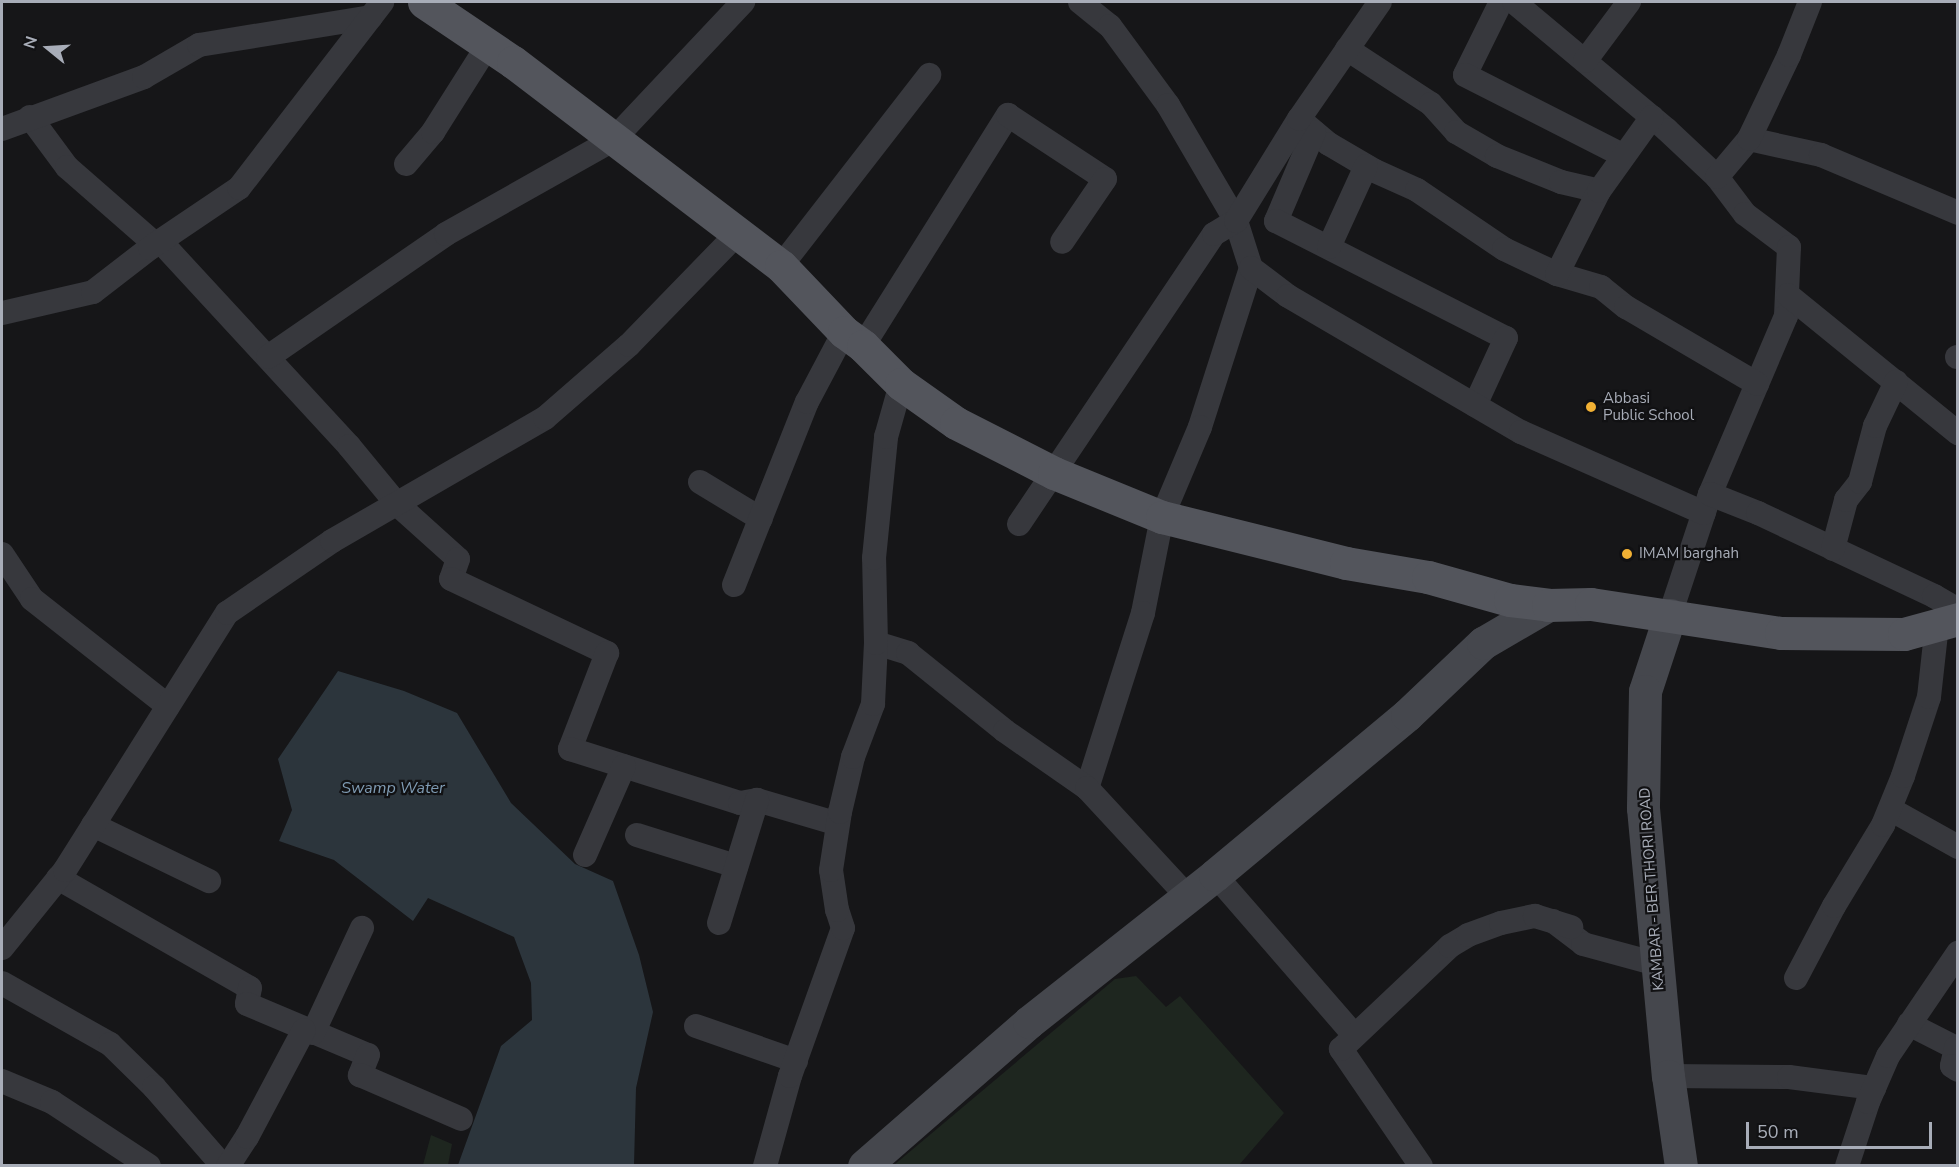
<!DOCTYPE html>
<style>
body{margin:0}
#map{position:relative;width:1959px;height:1167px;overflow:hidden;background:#161618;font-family:"Nunito Sans",sans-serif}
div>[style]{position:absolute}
.green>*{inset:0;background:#1e261f}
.water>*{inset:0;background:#2c353c}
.street>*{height:24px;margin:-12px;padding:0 12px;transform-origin:12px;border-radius:12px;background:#37383d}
.secondary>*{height:33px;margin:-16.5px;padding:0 16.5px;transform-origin:16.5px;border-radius:16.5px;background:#45474d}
.primary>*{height:33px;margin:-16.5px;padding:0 16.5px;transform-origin:16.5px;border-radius:16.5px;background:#53555c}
.dots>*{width:16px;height:16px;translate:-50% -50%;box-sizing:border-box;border:3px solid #111113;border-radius:50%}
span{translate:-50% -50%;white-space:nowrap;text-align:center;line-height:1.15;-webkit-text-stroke:4.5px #111113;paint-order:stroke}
.poi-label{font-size:15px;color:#a8adb8}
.left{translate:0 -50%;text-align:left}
.street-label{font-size:15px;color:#a8adb8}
.water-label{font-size:16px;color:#7f9bb3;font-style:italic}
.frame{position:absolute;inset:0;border:3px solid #a8adb8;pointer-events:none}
.north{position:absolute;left:18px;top:18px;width:60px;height:60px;-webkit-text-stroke:4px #111113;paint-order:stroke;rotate:288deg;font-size:16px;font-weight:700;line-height:24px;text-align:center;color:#a8adb8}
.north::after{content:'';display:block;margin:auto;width:21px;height:27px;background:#a8adb8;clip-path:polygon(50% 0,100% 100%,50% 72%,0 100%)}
.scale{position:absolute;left:1746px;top:1122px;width:186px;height:27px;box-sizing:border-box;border:3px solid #a8adb8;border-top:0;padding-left:8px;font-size:18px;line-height:21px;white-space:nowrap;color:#a8adb8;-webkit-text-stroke:4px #111113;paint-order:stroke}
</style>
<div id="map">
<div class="green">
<div style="clip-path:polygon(1136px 976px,1166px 1007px,1180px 996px,1284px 1113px,1239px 1165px,894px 1165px,1115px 979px)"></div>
<div style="clip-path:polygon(431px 1135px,452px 1144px,448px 1165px,423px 1165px)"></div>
</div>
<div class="water">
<div style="clip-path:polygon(338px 671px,404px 691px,457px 713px,511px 803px,575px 864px,613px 881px,639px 955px,653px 1012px,636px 1088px,634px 1165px,458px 1165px,501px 1046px,532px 1020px,531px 983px,514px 937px,428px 898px,413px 921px,334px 860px,279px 841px,292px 810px,278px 759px)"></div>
</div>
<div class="street">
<div style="left:1080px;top:2px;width:38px;rotate:39deg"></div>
<div style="left:1110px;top:26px;width:98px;rotate:53.7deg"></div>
<div style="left:1168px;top:105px;width:134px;rotate:59.6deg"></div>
<div style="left:1236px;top:221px;width:49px;rotate:72.3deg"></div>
<div style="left:1251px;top:268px;width:167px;rotate:107.8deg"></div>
<div style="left:1200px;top:427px;width:98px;rotate:112.9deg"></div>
<div style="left:1162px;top:517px;width:98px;rotate:101.2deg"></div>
<div style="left:1143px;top:613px;width:184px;rotate:107.7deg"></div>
<div style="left:1501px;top:2px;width:81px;rotate:116.3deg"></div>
<div style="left:1465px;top:75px;width:178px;rotate:27deg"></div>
<div style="left:1514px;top:2px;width:199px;rotate:39.9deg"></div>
<div style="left:1667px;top:130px;width:69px;rotate:43.2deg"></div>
<div style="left:1717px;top:177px;width:46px;rotate:52.9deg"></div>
<div style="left:1745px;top:214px;width:55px;rotate:36.9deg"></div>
<div style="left:1789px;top:247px;width:69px;rotate:92.5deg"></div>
<div style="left:1786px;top:316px;width:194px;rotate:113.1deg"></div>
<div style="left:1710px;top:494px;width:127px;rotate:108.3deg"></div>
<div style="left:1347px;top:49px;width:100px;rotate:33.2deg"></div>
<div style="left:1431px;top:104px;width:38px;rotate:48deg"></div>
<div style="left:1456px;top:132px;width:48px;rotate:30.3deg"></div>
<div style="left:1497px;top:156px;width:69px;rotate:22.1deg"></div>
<div style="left:1561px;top:182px;width:39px;rotate:13deg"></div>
<div style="left:1585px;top:61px;width:74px;rotate:-53.3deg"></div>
<div style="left:30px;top:117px;width:62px;rotate:53.5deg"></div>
<div style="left:67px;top:167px;width:117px;rotate:41.2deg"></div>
<div style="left:1299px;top:119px;width:39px;rotate:40deg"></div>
<div style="left:1329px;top:144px;width:53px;rotate:30.4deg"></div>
<div style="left:1375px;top:171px;width:46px;rotate:24.3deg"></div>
<div style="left:1417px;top:190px;width:105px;rotate:34.1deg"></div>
<div style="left:1504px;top:249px;width:59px;rotate:25.3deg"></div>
<div style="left:1557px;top:274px;width:46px;rotate:16.5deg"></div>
<div style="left:1601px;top:287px;width:32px;rotate:39deg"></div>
<div style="left:1626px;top:307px;width:152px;rotate:30.4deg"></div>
<div style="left:2px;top:129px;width:151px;rotate:-20.1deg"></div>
<div style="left:144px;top:77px;width:64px;rotate:-30.2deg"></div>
<div style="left:199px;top:45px;width:174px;rotate:-9.2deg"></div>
<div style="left:1314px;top:132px;width:97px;rotate:113.1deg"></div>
<div style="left:1276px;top:221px;width:258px;rotate:27deg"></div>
<div style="left:1506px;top:338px;width:74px;rotate:114.8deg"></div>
<div style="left:1749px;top:139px;width:74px;rotate:12.5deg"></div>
<div style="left:1821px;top:155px;width:149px;rotate:22.9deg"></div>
<div style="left:406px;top:164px;width:42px;rotate:-49.8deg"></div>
<div style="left:433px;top:132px;width:103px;rotate:-57.7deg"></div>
<div style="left:1717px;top:177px;width:50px;rotate:-49.9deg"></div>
<div style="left:1749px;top:139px;width:93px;rotate:-64.5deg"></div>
<div style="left:1789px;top:55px;width:57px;rotate:-68.4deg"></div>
<div style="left:160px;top:241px;width:279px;rotate:47.3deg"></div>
<div style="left:349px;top:446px;width:75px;rotate:50.4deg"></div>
<div style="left:397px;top:504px;width:82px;rotate:42deg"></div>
<div style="left:458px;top:559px;width:21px;rotate:109deg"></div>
<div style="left:451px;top:579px;width:173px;rotate:25.4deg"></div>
<div style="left:607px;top:653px;width:103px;rotate:111.1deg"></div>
<div style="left:570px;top:749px;width:178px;rotate:17.6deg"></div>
<div style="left:740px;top:803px;width:17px;rotate:-10deg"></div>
<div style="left:757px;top:800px;width:84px;rotate:16.5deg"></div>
<div style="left:1329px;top:247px;width:89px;rotate:-65.4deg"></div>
<div style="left:781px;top:266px;width:242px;rotate:-52.2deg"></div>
<div style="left:1251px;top:268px;width:46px;rotate:37.1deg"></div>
<div style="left:1288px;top:296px;width:270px;rotate:30.3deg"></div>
<div style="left:1521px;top:432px;width:200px;rotate:23.9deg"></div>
<div style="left:1557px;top:274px;width:93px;rotate:-63.2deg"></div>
<div style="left:1599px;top:191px;width:91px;rotate:-54.4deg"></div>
<div style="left:1788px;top:295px;width:219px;rotate:39.1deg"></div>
<div style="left:2px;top:313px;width:93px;rotate:-13deg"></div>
<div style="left:93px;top:292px;width:72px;rotate:-37.7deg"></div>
<div style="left:150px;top:248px;width:107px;rotate:-34deg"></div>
<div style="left:239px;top:188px;width:235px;rotate:-52.4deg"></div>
<div style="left:863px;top:346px;width:273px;rotate:-57.9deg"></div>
<div style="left:1008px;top:115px;width:116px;rotate:33.4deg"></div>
<div style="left:1105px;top:179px;width:76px;rotate:124.3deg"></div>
<div style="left:268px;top:357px;width:216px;rotate:-34.6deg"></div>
<div style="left:446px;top:234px;width:192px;rotate:-29.4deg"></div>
<div style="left:613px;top:140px;width:190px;rotate:-46.7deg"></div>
<div style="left:1957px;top:357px;width:1px"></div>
<div style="left:700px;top:482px;width:71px;rotate:31.2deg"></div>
<div style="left:1710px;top:494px;width:52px;rotate:21.6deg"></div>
<div style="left:1758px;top:513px;width:195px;rotate:25.2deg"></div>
<div style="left:1934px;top:596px;width:28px;rotate:30deg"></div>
<div style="left:1019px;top:524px;width:349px;rotate:-56.1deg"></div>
<div style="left:1214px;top:234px;width:26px;rotate:-31deg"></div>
<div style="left:1236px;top:221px;width:120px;rotate:-58.3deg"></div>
<div style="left:1299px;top:119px;width:142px;rotate:-55.3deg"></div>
<div style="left:1833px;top:549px;width:51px;rotate:-75.1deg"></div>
<div style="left:1846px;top:500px;width:23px;rotate:-52deg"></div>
<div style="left:1860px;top:482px;width:58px;rotate:-75deg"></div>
<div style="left:1875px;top:426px;width:49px;rotate:-64.5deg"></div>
<div style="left:2px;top:554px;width:54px;rotate:56.3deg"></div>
<div style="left:32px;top:599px;width:173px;rotate:38.2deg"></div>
<div style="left:734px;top:585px;width:197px;rotate:-68.3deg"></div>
<div style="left:807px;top:402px;width:79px;rotate:-62.1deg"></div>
<div style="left:876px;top:643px;width:34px;rotate:17deg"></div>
<div style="left:908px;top:653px;width:124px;rotate:38.8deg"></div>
<div style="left:1005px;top:731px;width:100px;rotate:34.8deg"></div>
<div style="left:1087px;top:788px;width:147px;rotate:47.2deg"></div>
<div style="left:1890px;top:809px;width:78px;rotate:29.2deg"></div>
<div style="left:93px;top:825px;width:129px;rotate:25.8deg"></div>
<div style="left:637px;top:835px;width:104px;rotate:17.4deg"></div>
<div style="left:585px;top:855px;width:97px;rotate:-66.3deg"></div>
<div style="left:1215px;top:875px;width:213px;rotate:49deg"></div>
<div style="left:58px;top:878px;width:221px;rotate:29.8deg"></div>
<div style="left:250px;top:988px;width:16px;rotate:101deg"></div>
<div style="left:247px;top:1004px;width:131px;rotate:22.9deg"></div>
<div style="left:368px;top:1055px;width:22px;rotate:112deg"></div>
<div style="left:360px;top:1075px;width:110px;rotate:23.5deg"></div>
<div style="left:1553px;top:921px;width:38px;rotate:37deg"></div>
<div style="left:1583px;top:944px;width:77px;rotate:15.1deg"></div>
<div style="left:719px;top:923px;width:129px;rotate:-72.8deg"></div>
<div style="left:2px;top:948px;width:100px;rotate:-51.1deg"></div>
<div style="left:65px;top:870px;width:304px;rotate:-57.8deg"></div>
<div style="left:227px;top:613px;width:127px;rotate:-34.4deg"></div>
<div style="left:332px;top:541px;width:246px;rotate:-30deg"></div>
<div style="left:545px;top:418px;width:111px;rotate:-41deg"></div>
<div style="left:629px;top:345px;width:155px;rotate:-45.8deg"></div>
<div style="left:1796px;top:978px;width:81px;rotate:-62.2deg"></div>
<div style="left:1834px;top:906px;width:95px;rotate:-58.8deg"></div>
<div style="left:1883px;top:825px;width:53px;rotate:-67.8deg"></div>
<div style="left:1903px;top:776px;width:83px;rotate:-71.8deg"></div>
<div style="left:1929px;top:697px;width:72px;rotate:-83.7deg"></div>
<div style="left:2px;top:983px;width:124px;rotate:29.5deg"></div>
<div style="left:110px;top:1044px;width:62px;rotate:44.3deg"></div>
<div style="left:154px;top:1087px;width:105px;rotate:48.9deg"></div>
<div style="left:1909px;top:1024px;width:53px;rotate:27.1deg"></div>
<div style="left:1956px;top:1048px;width:18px;rotate:103deg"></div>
<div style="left:1952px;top:1066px;width:7px;rotate:34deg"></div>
<div style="left:696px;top:1026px;width:106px;rotate:19.3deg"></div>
<div style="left:313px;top:1033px;width:116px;rotate:-65deg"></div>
<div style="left:1668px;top:1076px;width:121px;rotate:0.5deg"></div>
<div style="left:1789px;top:1077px;width:86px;rotate:7.4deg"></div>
<div style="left:2px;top:1081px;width:54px;rotate:22.8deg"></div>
<div style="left:52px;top:1102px;width:116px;rotate:33.4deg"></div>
<div style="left:228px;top:1166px;width:35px;rotate:-57deg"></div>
<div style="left:247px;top:1137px;width:121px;rotate:-62deg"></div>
<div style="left:765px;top:1166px;width:93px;rotate:-74.5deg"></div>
<div style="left:790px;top:1076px;width:157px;rotate:-70.3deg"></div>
<div style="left:843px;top:928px;width:19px;rotate:-108deg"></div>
<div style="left:837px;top:910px;width:40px;rotate:-98.5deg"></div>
<div style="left:831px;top:870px;width:59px;rotate:-81.2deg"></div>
<div style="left:840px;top:812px;width:57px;rotate:-76.7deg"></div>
<div style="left:853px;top:757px;width:57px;rotate:-69.3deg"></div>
<div style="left:873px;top:704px;width:61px;rotate:-87.2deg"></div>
<div style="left:876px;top:643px;width:85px;rotate:-91.3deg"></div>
<div style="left:874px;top:558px;width:122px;rotate:-84.3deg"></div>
<div style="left:886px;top:437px;width:55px;rotate:-74.2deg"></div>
<div style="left:1421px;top:1166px;width:142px;rotate:-124.4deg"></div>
<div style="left:1341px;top:1049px;width:150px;rotate:-43.4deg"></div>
<div style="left:1450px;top:946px;width:21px;rotate:-31deg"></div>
<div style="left:1468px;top:935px;width:35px;rotate:-20deg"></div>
<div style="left:1501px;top:923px;width:35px;rotate:-12deg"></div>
<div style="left:1535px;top:916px;width:38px;rotate:17deg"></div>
<div style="left:1847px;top:1166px;width:67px;rotate:-71.8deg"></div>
<div style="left:1868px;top:1102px;width:50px;rotate:-66.5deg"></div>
<div style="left:1888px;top:1056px;width:125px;rotate:-55.8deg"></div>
</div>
<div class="secondary">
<div style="left:1670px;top:615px;width:80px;rotate:108.2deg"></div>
<div style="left:1645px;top:691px;width:117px;rotate:91deg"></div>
<div style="left:1643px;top:808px;width:269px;rotate:84.7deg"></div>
<div style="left:1668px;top:1076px;width:91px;rotate:81.8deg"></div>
<div style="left:864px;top:1166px;width:219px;rotate:-41.1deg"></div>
<div style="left:1029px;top:1022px;width:237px;rotate:-38.3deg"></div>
<div style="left:1215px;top:875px;width:250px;rotate:-39.8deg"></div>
<div style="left:1407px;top:715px;width:105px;rotate:-43.5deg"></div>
<div style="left:1483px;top:643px;width:75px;rotate:-30.3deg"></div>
</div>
<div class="primary">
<div style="left:424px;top:2px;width:107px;rotate:34deg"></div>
<div style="left:513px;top:62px;width:337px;rotate:37.3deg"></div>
<div style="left:781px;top:266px;width:91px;rotate:46.3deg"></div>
<div style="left:844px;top:332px;width:24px;rotate:36deg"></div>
<div style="left:863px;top:346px;width:54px;rotate:45deg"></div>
<div style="left:901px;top:384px;width:67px;rotate:35.3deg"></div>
<div style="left:956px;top:423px;width:110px;rotate:27deg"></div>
<div style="left:1054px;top:473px;width:117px;rotate:22.2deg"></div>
<div style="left:1162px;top:517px;width:190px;rotate:14deg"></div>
<div style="left:1346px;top:563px;width:83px;rotate:9.7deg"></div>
<div style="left:1428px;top:577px;width:85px;rotate:15.7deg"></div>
<div style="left:1510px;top:600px;width:38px;rotate:7deg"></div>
<div style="left:1548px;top:605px;width:43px;rotate:-1.3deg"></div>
<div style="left:1591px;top:604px;width:192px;rotate:8.7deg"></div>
<div style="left:1781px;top:633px;width:123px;rotate:0.5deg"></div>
<div style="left:1904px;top:634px;width:56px;rotate:-15.5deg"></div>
</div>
<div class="dots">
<div style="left:1591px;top:407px;background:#f2b134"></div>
<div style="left:1627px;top:554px;background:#f2b134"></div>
</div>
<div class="poi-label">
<span class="left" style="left:1603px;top:407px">Abbasi<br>Public School</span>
<span class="left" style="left:1639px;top:554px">IMAM barghah</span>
</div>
<div class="street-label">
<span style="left:1652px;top:889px;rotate:-94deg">KAMBAR - BER THORI ROAD</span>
</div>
<div class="water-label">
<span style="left:393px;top:788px">Swamp Water</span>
</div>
<div class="frame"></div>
<div class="north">N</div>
<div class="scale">50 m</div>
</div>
